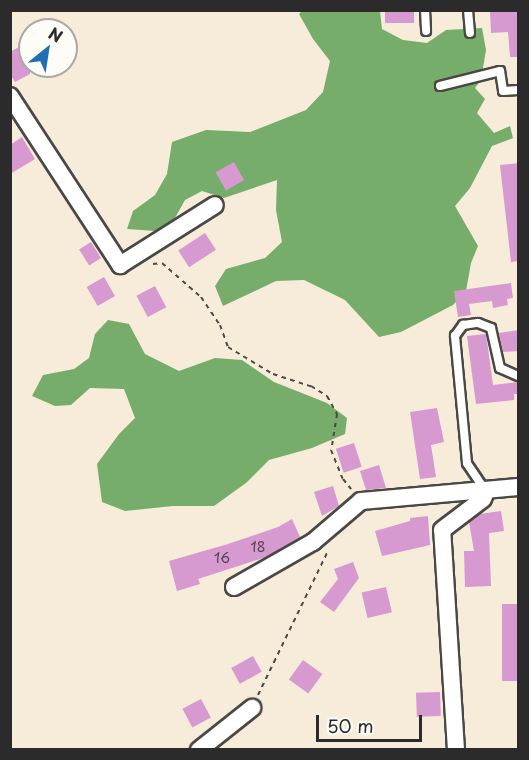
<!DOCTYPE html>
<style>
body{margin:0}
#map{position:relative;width:529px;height:760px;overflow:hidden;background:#f7ecda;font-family:"Playpen Sans",sans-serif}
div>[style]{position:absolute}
.forest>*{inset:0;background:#76ad6b}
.building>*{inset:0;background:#d699d0;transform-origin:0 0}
.path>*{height:2px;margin-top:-1px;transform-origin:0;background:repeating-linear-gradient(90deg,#4a4845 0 4.5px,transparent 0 9px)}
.roads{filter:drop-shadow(2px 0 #4a4845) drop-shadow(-2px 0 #4a4845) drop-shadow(0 2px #4a4845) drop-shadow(0 -2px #4a4845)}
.service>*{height:8px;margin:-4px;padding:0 4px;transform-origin:4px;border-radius:4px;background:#fff}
.minor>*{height:16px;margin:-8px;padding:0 8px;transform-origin:8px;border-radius:8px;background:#fff}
span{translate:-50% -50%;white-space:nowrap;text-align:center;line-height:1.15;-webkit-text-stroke:4.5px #fdfcf7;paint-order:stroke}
.number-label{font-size:14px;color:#564654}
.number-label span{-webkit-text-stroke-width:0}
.frame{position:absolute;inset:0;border:12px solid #2b2b2b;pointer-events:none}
.north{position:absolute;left:18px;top:18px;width:60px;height:60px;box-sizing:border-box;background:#fdfcf7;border:2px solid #a9a8a5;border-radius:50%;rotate:30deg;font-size:16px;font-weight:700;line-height:24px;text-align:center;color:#2b2b2b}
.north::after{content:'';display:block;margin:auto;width:21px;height:27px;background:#1f6fb2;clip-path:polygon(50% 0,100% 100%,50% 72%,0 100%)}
.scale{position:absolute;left:316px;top:715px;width:106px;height:27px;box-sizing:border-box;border:3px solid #2b2b2b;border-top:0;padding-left:8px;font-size:18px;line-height:21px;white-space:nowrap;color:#2b2b2b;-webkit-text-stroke:4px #fdfcf7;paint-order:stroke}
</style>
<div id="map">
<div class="forest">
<div style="clip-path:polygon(302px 11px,380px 11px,382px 29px,403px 40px,427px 43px,446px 30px,482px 28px,486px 50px,481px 80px,475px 88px,485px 99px,477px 113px,494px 133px,510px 126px,513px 138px,492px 146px,470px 188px,455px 206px,478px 246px,471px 263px,466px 291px,453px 305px,401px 332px,379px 337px,345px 300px,304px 280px,276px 281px,223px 306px,215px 286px,226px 269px,265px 258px,282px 242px,276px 210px,277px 180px,224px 198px,202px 191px,185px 200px,175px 218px,155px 231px,127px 229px,133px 211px,155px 195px,167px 174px,172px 142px,206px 130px,250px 132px,306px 110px,323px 92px,330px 61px,313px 39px,299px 14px)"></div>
<div style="clip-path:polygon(108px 320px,129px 324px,145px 354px,179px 371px,215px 358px,242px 360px,274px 382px,327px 403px,347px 418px,345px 434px,312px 448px,269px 460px,246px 483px,214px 506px,173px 506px,125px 511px,102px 502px,97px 464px,119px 434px,135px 418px,124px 389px,90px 388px,71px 405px,55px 406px,32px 396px,43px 375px,74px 369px,89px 358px,95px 334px)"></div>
</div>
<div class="building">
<div style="left:385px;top:10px;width:29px;height:13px"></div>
<div style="clip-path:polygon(490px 10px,519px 10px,519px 57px,510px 57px,508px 32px,491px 33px)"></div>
<div style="clip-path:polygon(30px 41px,30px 74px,15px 82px,10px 74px,10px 52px)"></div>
<div style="clip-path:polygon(22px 137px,35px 159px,10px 174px,10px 145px)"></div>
<div style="left:234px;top:162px;width:21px;height:21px;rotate:61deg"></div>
<div style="clip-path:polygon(519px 163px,519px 261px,511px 262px,500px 165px)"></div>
<div style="left:205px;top:233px;width:20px;height:32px;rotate:57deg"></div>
<div style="left:91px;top:242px;width:19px;height:14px;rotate:58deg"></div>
<div style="left:104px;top:277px;width:22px;height:20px;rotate:60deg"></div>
<div style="clip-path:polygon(511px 283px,513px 298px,507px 299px,508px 305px,493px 308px,492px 301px,469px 304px,471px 315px,458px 317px,454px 291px)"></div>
<div style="left:155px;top:286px;width:24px;height:21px;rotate:62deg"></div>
<div style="clip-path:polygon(519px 330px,519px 351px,503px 352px,499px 333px)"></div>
<div style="clip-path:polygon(486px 334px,493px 385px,519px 382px,519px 394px,514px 394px,514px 400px,476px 404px,467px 336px)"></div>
<div style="clip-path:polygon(437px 408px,444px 442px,431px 445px,436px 477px,420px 479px,410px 412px)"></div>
<div style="left:354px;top:443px;width:25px;height:19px;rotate:72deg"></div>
<div style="clip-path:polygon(379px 465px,386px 488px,366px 490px,360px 471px)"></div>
<div style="clip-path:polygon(333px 486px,339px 506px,322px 516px,314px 492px)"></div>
<div style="clip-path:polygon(501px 511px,504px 531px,489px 533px,491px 586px,465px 587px,464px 551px,474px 551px,469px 522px,480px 514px)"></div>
<div style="clip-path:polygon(428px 516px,430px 545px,382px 556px,375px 531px,410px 521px,410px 518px)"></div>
<div style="clip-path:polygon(292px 519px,300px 537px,266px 557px,198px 579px,200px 584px,177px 591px,169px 561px,228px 544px,278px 527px)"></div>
<div style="clip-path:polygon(353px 562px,359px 578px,334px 612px,320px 602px,338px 579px,334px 569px)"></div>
<div style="left:386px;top:587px;width:26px;height:25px;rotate:77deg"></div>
<div style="left:519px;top:604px;width:77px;height:17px;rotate:90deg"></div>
<div style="left:253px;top:656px;width:18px;height:25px;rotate:61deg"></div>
<div style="left:303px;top:660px;width:24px;height:24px;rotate:36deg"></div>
<div style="left:440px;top:692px;width:24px;height:24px;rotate:88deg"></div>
<div style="left:201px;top:699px;width:21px;height:21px;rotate:62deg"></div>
</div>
<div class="path">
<div style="left:153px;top:264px;width:9px;rotate:-6deg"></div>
<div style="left:162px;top:263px;width:52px;rotate:41.1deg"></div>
<div style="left:201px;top:297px;width:34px;rotate:56deg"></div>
<div style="left:220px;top:325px;width:23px;rotate:70deg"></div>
<div style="left:228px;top:347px;width:52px;rotate:31deg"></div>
<div style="left:273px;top:374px;width:40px;rotate:18deg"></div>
<div style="left:311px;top:386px;width:19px;rotate:32deg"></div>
<div style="left:327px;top:396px;width:21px;rotate:61deg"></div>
<div style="left:337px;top:414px;width:36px;rotate:99deg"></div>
<div style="left:331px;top:450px;width:31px;rotate:68deg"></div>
<div style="left:343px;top:479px;width:13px;rotate:51deg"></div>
<div style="left:258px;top:695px;width:160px;rotate:-64.1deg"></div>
</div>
<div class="roads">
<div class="service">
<div style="left:425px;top:10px;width:21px;rotate:87deg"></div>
<div style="left:468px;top:10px;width:23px;rotate:85deg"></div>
<div style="left:440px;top:86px;width:62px;rotate:-14deg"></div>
<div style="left:500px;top:71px;width:20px;rotate:81deg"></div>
<div style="left:503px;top:91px;width:15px;rotate:-4deg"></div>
<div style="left:485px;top:490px;width:32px;rotate:-124deg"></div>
<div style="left:467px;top:463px;width:128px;rotate:-95.4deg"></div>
<div style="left:455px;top:336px;width:14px;rotate:-54deg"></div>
<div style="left:463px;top:325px;width:15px;rotate:-8deg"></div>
<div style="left:478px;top:323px;width:14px;rotate:21deg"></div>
<div style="left:491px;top:328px;width:41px;rotate:77.3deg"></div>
<div style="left:500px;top:368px;width:20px;rotate:24deg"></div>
</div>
<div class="minor">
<div style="left:10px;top:96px;width:202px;rotate:56.9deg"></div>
<div style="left:120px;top:265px;width:112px;rotate:-32.3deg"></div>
<div style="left:234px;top:587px;width:91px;rotate:-29.7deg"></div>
<div style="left:313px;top:542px;width:63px;rotate:-40.5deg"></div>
<div style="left:361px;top:501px;width:158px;rotate:-5.1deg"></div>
<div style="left:199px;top:750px;width:68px;rotate:-38.4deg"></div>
<div style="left:456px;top:750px;width:220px;rotate:-93.6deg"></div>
<div style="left:442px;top:530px;width:51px;rotate:-37.1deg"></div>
<div style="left:483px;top:499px;width:9px;rotate:-69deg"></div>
</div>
</div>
<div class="number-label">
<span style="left:258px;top:547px">18</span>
<span style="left:222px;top:558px">16</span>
</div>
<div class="frame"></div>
<div class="north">N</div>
<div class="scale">50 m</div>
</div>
